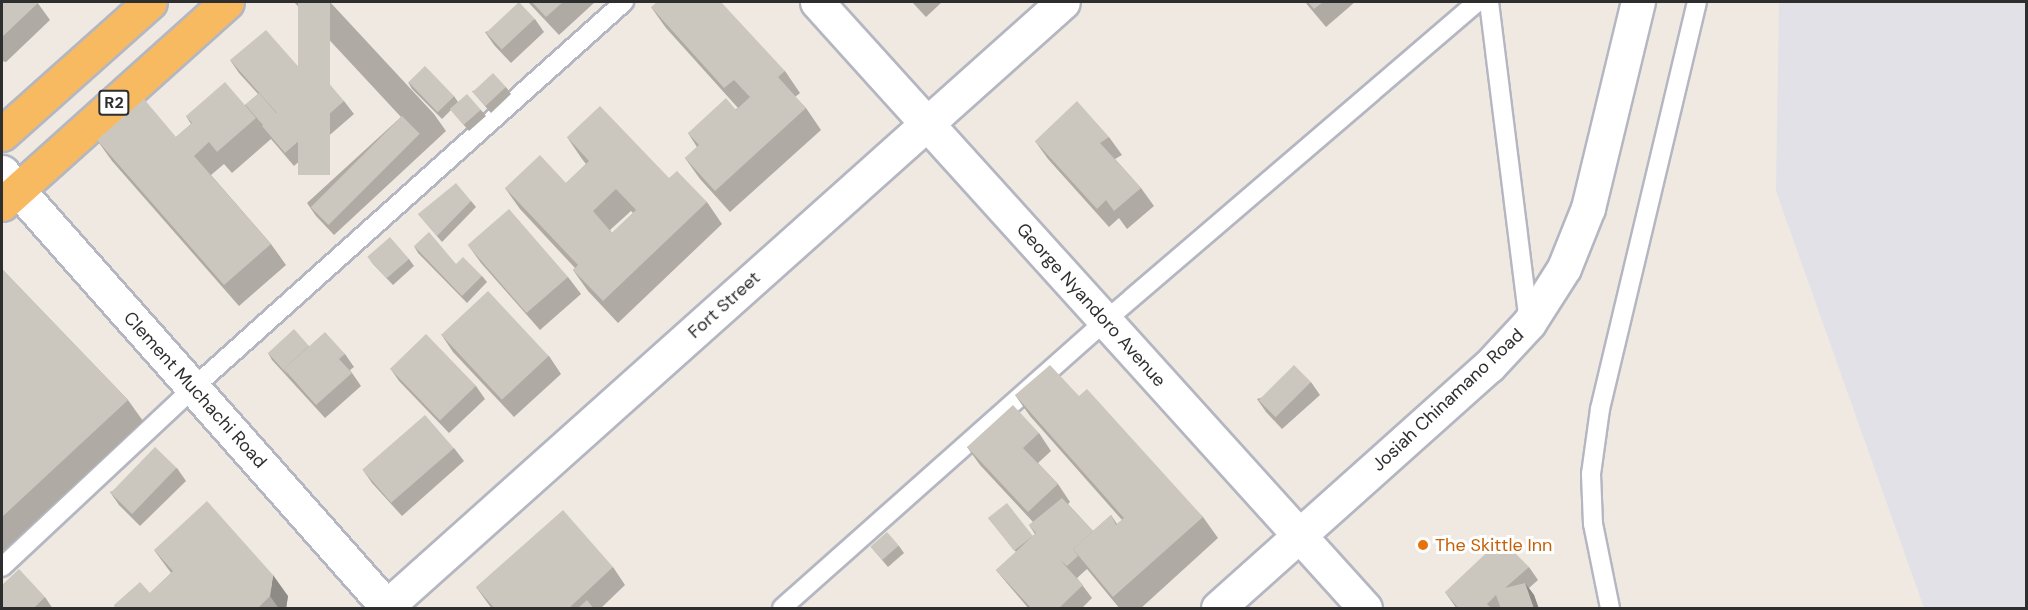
<!DOCTYPE html>
<style>
body{margin:0}
#map{position:relative;width:2028px;height:610px;overflow:hidden;background:#efe9e1;font-family:"DM Sans",sans-serif}
div>[style]{position:absolute}
.industrial>*{inset:0;background:#e3e1e8}
.roads{filter:drop-shadow(2px 0 #b4b7c1) drop-shadow(-2px 0 #b4b7c1) drop-shadow(0 2px #b4b7c1) drop-shadow(0 -2px #b4b7c1)}
.service>*{height:18px;margin:-9px;padding:0 9px;transform-origin:9px;border-radius:9px;background:#fff}
.minor>*{height:33px;margin:-16.5px;padding:0 16.5px;transform-origin:16.5px;border-radius:16.5px;background:#fff}
.tertiary>*{height:33px;margin:-16.5px;padding:0 16.5px;transform-origin:16.5px;border-radius:16.5px;background:#fff}
.secondary>*{height:33px;margin:-16.5px;padding:0 16.5px;transform-origin:16.5px;border-radius:16.5px;background:#fff}
.trunk>*{height:33px;margin:-16.5px;padding:0 16.5px;transform-origin:16.5px;border-radius:16.5px;background:#f8ba60}
.wall>*{inset:0;background:#afaba4}
.shaded-wall>*{inset:0;background:#8e8b86}
.building>*{inset:0;background:#cbc7bf;transform-origin:0 0}
.dots>*{width:16px;height:16px;translate:-50% -50%;box-sizing:border-box;border:3px solid #fff;border-radius:50%}
span{translate:-50% -50%;white-space:nowrap;text-align:center;line-height:1.15;-webkit-text-stroke:6px #fff;paint-order:stroke}
.shield-label span{padding:2px 4px;background:#fff;border:2px solid;border-radius:4px;-webkit-text-stroke-width:0}
.shield-label{font-size:16px;color:#2e2e2e;font-weight:700}
.street-label{font-size:18px;color:#2e2e2e}
.food-label{font-size:18px;color:#c56008}
.left{translate:0 -50%;text-align:left}
.frame{position:absolute;inset:0;border:3px solid #2e2e2e;pointer-events:none}
</style>
<div id="map">
<div class="industrial">
<div style="clip-path:polygon(1779px 2px,2026px 2px,2026px 608px,1924px 608px,1776px 191px)"></div>
</div>
<div class="roads">
<div class="service">
<div style="left:1489px;top:2px;width:321px;rotate:82.9deg"></div>
<div style="left:2px;top:567px;width:262px;rotate:-43.1deg"></div>
<div style="left:193px;top:388px;width:579px;rotate:-41.85deg"></div>
<div style="left:782px;top:608px;width:432px;rotate:-41.6deg"></div>
<div style="left:1105px;top:321px;width:490px;rotate:-40.6deg"></div>
<div style="left:1610px;top:608px;width:86px;rotate:-101.4deg"></div>
<div style="left:1593px;top:524px;width:50px;rotate:-92.3deg"></div>
<div style="left:1591px;top:474px;width:66px;rotate:-82.1deg"></div>
<div style="left:1600px;top:409px;width:418px;rotate:-76.6deg"></div>
</div>
<div class="minor">
<div style="left:817px;top:2px;width:817px;rotate:47.88deg"></div>
<div style="left:385px;top:608px;width:909px;rotate:-41.79deg"></div>
</div>
<div class="tertiary">
<div style="left:1218px;top:608px;width:363px;rotate:-41.8deg"></div>
<div style="left:1489px;top:366px;width:59px;rotate:-47.1deg"></div>
<div style="left:1529px;top:323px;width:65px;rotate:-57.5deg"></div>
<div style="left:1564px;top:268px;width:65px;rotate:-68.2deg"></div>
<div style="left:1588px;top:208px;width:212px;rotate:-76.4deg"></div>
</div>
<div class="secondary">
<div style="left:2px;top:172px;width:582px;rotate:48.48deg"></div>
</div>
<div class="trunk">
<div style="left:2px;top:134px;width:198px;rotate:-41.7deg"></div>
<div style="left:2px;top:204px;width:302px;rotate:-41.9deg"></div>
</div>
</div>
<div class="wall">
<div style="clip-path:polygon(2px 2px,37px 2px,50px 20px,6px 62px,2px 61px)"></div>
<div style="clip-path:polygon(294px 2px,330px 2px,434px 114px,446px 131px,334px 235px,316px 216px,307px 203px,401px 117px)"></div>
<div style="clip-path:polygon(528px 2px,595px 2px,559px 35px)"></div>
<div style="clip-path:polygon(912px 2px,942px 2px,926px 17px)"></div>
<div style="clip-path:polygon(1305px 2px,1355px 2px,1326px 27px)"></div>
<div style="clip-path:polygon(651px 7px,785px 71px,800px 93px,795px 97px,806px 108px,821px 130px,730px 212px,700px 179px,685px 158px,697px 147px,688px 133px,738px 108px,666px 28px)"></div>
<div style="clip-path:polygon(535px 19px,544px 32px,511px 63px,494px 45px,485px 32px)"></div>
<div style="clip-path:polygon(230px 60px,312px 82px,344px 101px,354px 114px,294px 166px,271px 139px,232px 173px,224px 164px,211px 175px,271px 244px,286px 265px,239px 306px,112px 161px,97px 140px,176px 137px,191px 124px,186px 116px,245px 105px,258px 94px,239px 73px)"></div>
<div style="clip-path:polygon(408px 82px,454px 96px,458px 102px,481px 110px,486px 116px,469px 131px,451px 110px,442px 119px,412px 89px)"></div>
<div style="clip-path:polygon(506px 87px,511px 94px,491px 113px,472px 91px)"></div>
<div style="clip-path:polygon(evenodd,567px 137px,669px 178px,707px 202px,722px 224px,618px 323px,588px 291px,573px 270px,575px 268px,520px 209px,505px 188px,566px 183px,586px 164px,582px 159px,567px 137px,631px 211px,633px 213px,612px 233px,610px 230px,631px 211px)"></div>
<div style="clip-path:polygon(1109px 137px,1122px 155px,1115px 159px,1141px 188px,1154px 206px,1127px 229px,1119px 218px,1109px 227px,1048px 159px,1035px 141px)"></div>
<div style="clip-path:polygon(471px 201px,476px 207px,442px 242px,418px 214px)"></div>
<div style="clip-path:polygon(468px 245px,568px 277px,581px 294px,540px 330px,481px 263px)"></div>
<div style="clip-path:polygon(414px 246px,482px 276px,487px 282px,467px 303px,418px 253px)"></div>
<div style="clip-path:polygon(368px 257px,409px 259px,414px 266px,393px 285px,373px 264px)"></div>
<div style="clip-path:polygon(2px 269px,128px 400px,143px 421px,2px 552px)"></div>
<div style="clip-path:polygon(441px 334px,549px 356px,561px 374px,514px 417px,453px 352px)"></div>
<div style="clip-path:polygon(309px 346px,345px 354px,354px 367px,350px 370px,361px 386px,325px 418px,272px 360px,268px 353px)"></div>
<div style="clip-path:polygon(390px 368px,476px 386px,485px 399px,449px 433px,399px 381px)"></div>
<div style="clip-path:polygon(1311px 382px,1320px 395px,1282px 429px,1266px 412px,1257px 399px)"></div>
<div style="clip-path:polygon(1015px 395px,1079px 396px,1203px 517px,1218px 538px,1140px 609px,1120px 609px,1087px 569px,1077px 578px,1092px 598px,1081px 609px,1029px 609px,1006px 582px,996px 570px,1016px 552px,988px 518px,1033px 536px,1035px 534px,1029px 525px,1033px 522px,980px 465px,967px 447px,1039px 433px,1051px 451px,1038px 463px,1058px 484px,1070px 502px,1068px 504px,1093px 531px,1111px 515px,1117px 524px,1122px 520px,1030px 416px)"></div>
<div style="clip-path:polygon(454px 448px,464px 461px,402px 516px,372px 483px,363px 470px)"></div>
<div style="clip-path:polygon(177px 468px,186px 481px,140px 526px,119px 505px,110px 492px)"></div>
<div style="clip-path:polygon(899px 546px,904px 553px,888px 567px,871px 547px)"></div>
<div style="clip-path:polygon(154px 550px,288px 596px,286px 609px,116px 609px,114px 605px,150px 593px,171px 573px)"></div>
<div style="clip-path:polygon(613px 567px,625px 585px,600px 609px,492px 609px,476px 587px)"></div>
<div style="clip-path:polygon(1529px 567px,1538px 580px,1529px 588px,1534px 595px,1539px 609px,1457px 609px,1445px 592px)"></div>
<div style="clip-path:polygon(45px 597px,53px 609px,2px 609px)"></div>
</div>
<div class="shaded-wall">
<div style="clip-path:polygon(273px 575px,288px 596px,286px 609px,279px 609px,270px 596px)"></div>
<div style="clip-path:polygon(1525px 583px,1534px 595px,1539px 609px,1534px 609px)"></div>
</div>
<div class="building">
<div style="clip-path:polygon(2px 2px,37px 2px,38px 3px,2px 37px)"></div>
<div style="left:298px;top:2px;width:32px;height:173px"></div>
<div style="left:519px;top:2px;width:23px;height:45px;rotate:47deg"></div>
<div style="clip-path:polygon(532px 2px,563px 2px,546px 17px)"></div>
<div style="clip-path:polygon(657px 2px,721px 2px,785px 71px,778px 77px,806px 108px,715px 191px,685px 158px,699px 145px,688px 133px,726px 98px,736px 110px,750px 97px,734px 80px,724px 88px,651px 7px)"></div>
<div style="clip-path:polygon(1308px 2px,1323px 2px,1314px 9px)"></div>
<div style="clip-path:polygon(266px 30px,312px 82px,321px 74px,344px 101px,285px 153px,262px 126px,277px 113px,230px 60px)"></div>
<div style="left:425px;top:66px;width:42px;height:23px;rotate:46deg"></div>
<div style="left:493px;top:73px;width:19px;height:28px;rotate:47deg"></div>
<div style="clip-path:polygon(225px 82px,256px 118px,217px 152px,209px 142px,194px 156px,271px 244px,224px 285px,97px 140px,144px 99px,176px 137px,192px 123px,186px 116px)"></div>
<div style="left:259px;top:93px;width:28px;height:18px;rotate:49deg"></div>
<div style="left:467px;top:94px;width:21px;height:23px;rotate:49deg"></div>
<div style="clip-path:polygon(1077px 101px,1109px 137px,1100px 143px,1141px 188px,1114px 211px,1106px 200px,1097px 209px,1035px 141px)"></div>
<div style="clip-path:polygon(evenodd,600px 106px,669px 178px,677px 171px,707px 202px,603px 301px,573px 270px,578px 265px,505px 188px,540px 155px,566px 183px,589px 161px,567px 137px,600px 106px,616px 189px,636px 210px,612px 233px,593px 211px,616px 189px)"></div>
<div style="left:402px;top:116px;width:25px;height:129px;rotate:45deg"></div>
<div style="clip-path:polygon(456px 183px,471px 201px,437px 236px,418px 214px)"></div>
<div style="left:509px;top:209px;width:90px;height:55px;rotate:49deg"></div>
<div style="clip-path:polygon(429px 232px,456px 264px,463px 257px,482px 276px,462px 296px,414px 246px)"></div>
<div style="left:390px;top:237px;width:29px;height:30px;rotate:49deg"></div>
<div style="clip-path:polygon(2px 269px,128px 400px,2px 517px)"></div>
<div style="left:488px;top:291px;width:89px;height:64px;rotate:47deg"></div>
<div style="clip-path:polygon(294px 329px,309px 346px,284px 369px,288px 375px,268px 353px)"></div>
<div style="clip-path:polygon(325px 332px,345px 354px,339px 359px,352px 373px,316px 405px,284px 369px)"></div>
<div style="left:426px;top:334px;width:72px;height:50px;rotate:46deg"></div>
<div style="clip-path:polygon(1050px 365px,1079px 396px,1087px 389px,1203px 517px,1113px 597px,1073px 549px,1111px 515px,1116px 525px,1124px 518px,1015px 395px)"></div>
<div style="left:1294px;top:365px;width:24px;height:50px;rotate:45deg"></div>
<div style="clip-path:polygon(1013px 405px,1039px 433px,1023px 448px,1058px 484px,1028px 512px,967px 447px)"></div>
<div style="left:425px;top:415px;width:44px;height:83px;rotate:49deg"></div>
<div style="left:155px;top:447px;width:30px;height:64px;rotate:44deg"></div>
<div style="clip-path:polygon(1062px 498px,1093px 531px,1073px 549px,1078px 556px,1067px 566px,1060px 560px,1083px 585px,1058px 609px,1032px 609px,996px 570px,1036px 533px,1029px 525px)"></div>
<div style="clip-path:polygon(207px 501px,273px 575px,270px 596px,257px 609px,117px 609px,114px 605px,140px 582px,150px 593px,173px 571px,154px 550px)"></div>
<div style="left:1007px;top:503px;width:42px;height:24px;rotate:52deg"></div>
<div style="clip-path:polygon(563px 510px,613px 567px,568px 609px,495px 609px,476px 587px)"></div>
<div style="left:887px;top:532px;width:18px;height:22px;rotate:49deg"></div>
<div style="clip-path:polygon(1501px 539px,1529px 567px,1505px 588px,1525px 583px,1534px 609px,1501px 609px,1496px 595px,1487px 604px,1492px 609px,1459px 609px,1445px 592px)"></div>
<div style="clip-path:polygon(19px 569px,45px 597px,33px 609px,2px 609px,2px 585px)"></div>
<div style="clip-path:polygon(587px 600px,594px 609px,577px 609px)"></div>
</div>
<div class="dots">
<div style="left:1423px;top:545px;background:#e8710a"></div>
</div>
<div class="shield-label">
<span style="left:114px;top:103px">R2</span>
</div>
<div class="street-label">
<span style="left:724px;top:305px;rotate:-42deg">Fort Street</span>
<span style="left:1091px;top:305px;rotate:48deg">George Nyandoro Avenue</span>
<span style="left:195px;top:390px;rotate:48deg">Clement Muchachi Road</span>
<span style="left:1448px;top:400px;rotate:-43deg">Josiah Chinamano Road</span>
</div>
<div class="food-label">
<span class="left" style="left:1435px;top:545px">The Skittle Inn</span>
</div>
<div class="frame"></div>
</div>
